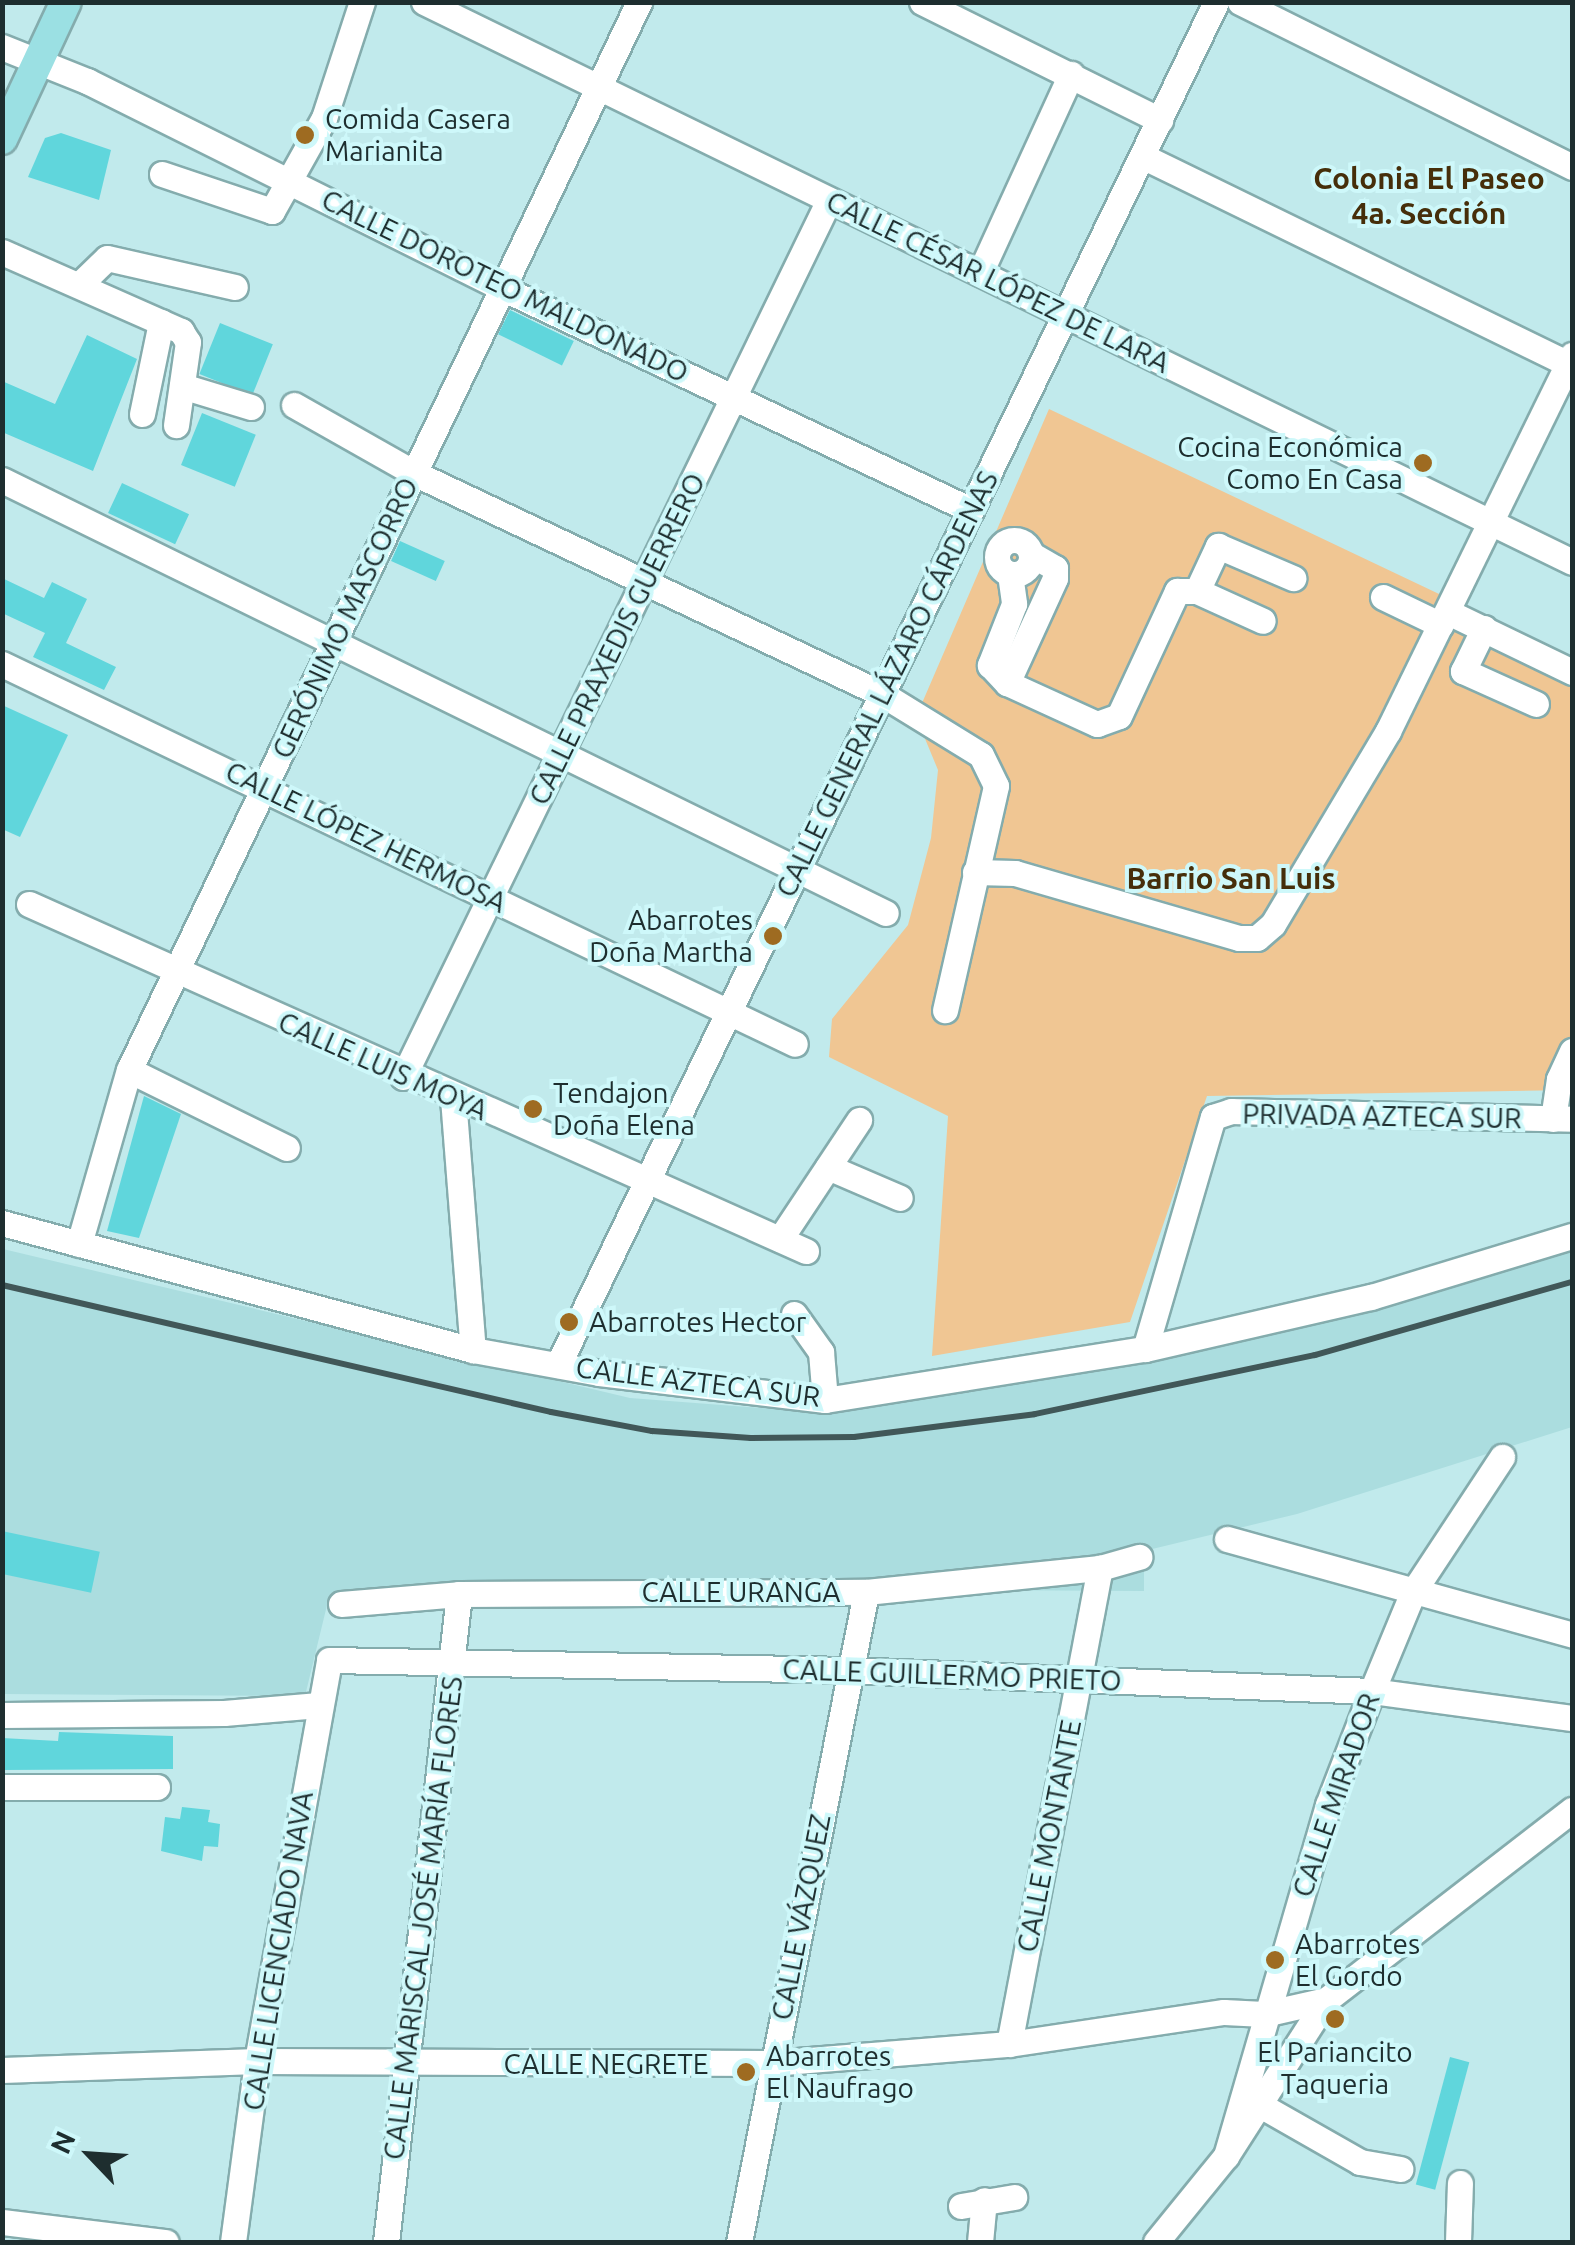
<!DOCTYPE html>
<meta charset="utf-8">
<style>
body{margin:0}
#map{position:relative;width:1575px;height:2245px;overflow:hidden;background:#c1eaec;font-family:Ubuntu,sans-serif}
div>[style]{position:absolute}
.built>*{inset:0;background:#abdddf}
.green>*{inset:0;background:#f0c693}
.building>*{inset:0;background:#60d6dc;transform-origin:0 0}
.roads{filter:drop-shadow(2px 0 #84acad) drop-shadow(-2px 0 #84acad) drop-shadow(0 2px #84acad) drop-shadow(0 -2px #84acad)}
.minor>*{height:25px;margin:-12.5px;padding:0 12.5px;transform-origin:12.5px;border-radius:12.5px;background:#fff}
.minor>.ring{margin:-12.5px;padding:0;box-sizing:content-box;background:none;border:25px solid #fff;border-radius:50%}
.major>*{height:30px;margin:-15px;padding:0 15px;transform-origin:15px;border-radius:15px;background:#9be0e3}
.rail>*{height:6px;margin:-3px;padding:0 3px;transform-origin:3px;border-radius:3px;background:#415758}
.dots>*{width:28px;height:28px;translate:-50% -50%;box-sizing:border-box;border:5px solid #cef8fa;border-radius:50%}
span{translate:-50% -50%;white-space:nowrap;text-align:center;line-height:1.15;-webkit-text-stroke:8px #cef8fa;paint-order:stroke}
.poi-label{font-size:28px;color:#1e2e2f}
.left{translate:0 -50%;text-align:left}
.right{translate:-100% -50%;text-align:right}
.street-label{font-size:28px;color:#1e2e2f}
.neighbourhood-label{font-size:30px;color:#462e0a;font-weight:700}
.frame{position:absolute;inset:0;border:5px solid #1e2e2f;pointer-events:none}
.north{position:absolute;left:40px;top:2105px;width:100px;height:100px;-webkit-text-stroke:8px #cef8fa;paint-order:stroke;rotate:295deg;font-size:28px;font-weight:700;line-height:40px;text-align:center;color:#1e2e2f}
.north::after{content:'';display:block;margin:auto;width:35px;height:45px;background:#1e2e2f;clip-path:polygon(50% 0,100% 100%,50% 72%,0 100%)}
</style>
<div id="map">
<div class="built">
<div style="clip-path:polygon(1572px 1239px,1572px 1427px,1297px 1514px,1144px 1551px,1144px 1591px,449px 1587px,329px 1597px,305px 1696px,3px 1694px,3px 1249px,630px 1398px,814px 1412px,1180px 1356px)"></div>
</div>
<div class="green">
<div style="clip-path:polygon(1049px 409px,1572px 657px,1572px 1090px,1207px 1096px,1130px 1322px,932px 1356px,948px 1116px,829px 1057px,832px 1019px,908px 925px,931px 838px,938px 770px,916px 717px)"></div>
</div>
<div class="building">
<div style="clip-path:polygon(61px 133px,111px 150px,99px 200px,28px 177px,45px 138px)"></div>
<div style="left:510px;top:310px;width:71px;height:27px;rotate:26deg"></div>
<div style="left:220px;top:323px;width:57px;height:55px;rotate:22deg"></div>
<div style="clip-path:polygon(87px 335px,137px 359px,93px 471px,2px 432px,2px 381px,55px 404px)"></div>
<div style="left:202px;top:413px;width:58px;height:56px;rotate:22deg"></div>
<div style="left:122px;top:483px;width:74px;height:33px;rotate:25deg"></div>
<div style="left:400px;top:541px;width:49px;height:22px;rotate:24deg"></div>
<div style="clip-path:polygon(2px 578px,44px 598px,52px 582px,87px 599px,66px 643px,116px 667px,104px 690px,33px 657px,45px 633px,2px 613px)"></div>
<div style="clip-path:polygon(2px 705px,68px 735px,20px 837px,2px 829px)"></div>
<div style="clip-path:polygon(144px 1096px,181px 1114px,139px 1238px,107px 1231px)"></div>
<div style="left:2px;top:1531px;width:100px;height:42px;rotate:12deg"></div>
<div style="clip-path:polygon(59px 1732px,173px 1736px,173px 1769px,2px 1770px,2px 1738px,58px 1741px)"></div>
<div style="clip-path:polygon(182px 1807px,210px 1810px,208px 1822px,220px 1824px,218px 1847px,204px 1846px,202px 1861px,161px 1851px,165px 1817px,180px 1819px)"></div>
<div style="left:1450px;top:2057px;width:20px;height:132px;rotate:15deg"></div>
</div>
<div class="roads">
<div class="minor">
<div style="left:424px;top:2px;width:1277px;rotate:26deg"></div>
<div style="left:922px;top:2px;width:266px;rotate:26.4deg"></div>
<div style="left:1240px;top:2px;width:371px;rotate:26.4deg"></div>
<div style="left:2px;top:47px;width:92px;rotate:21.8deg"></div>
<div style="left:87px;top:81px;width:464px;rotate:26.5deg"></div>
<div style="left:502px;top:288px;width:519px;rotate:25.33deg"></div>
<div style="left:1142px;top:156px;width:479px;rotate:26deg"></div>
<div style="left:162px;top:174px;width:116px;rotate:18.6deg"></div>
<div style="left:272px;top:211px;width:107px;rotate:-60.8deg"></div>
<div style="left:324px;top:118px;width:122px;rotate:-71.9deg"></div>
<div style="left:2px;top:252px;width:196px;rotate:23.8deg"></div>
<div style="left:181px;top:331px;width:13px;rotate:58deg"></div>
<div style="left:188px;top:342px;width:84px;rotate:98.2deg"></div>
<div style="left:980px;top:273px;width:219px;rotate:-65.4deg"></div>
<div style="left:80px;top:284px;width:37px;rotate:-44deg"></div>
<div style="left:107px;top:258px;width:131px;rotate:12.8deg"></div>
<div style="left:182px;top:386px;width:72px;rotate:16.9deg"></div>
<div style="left:294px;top:405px;width:138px;rotate:29.5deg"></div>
<div style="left:414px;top:473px;width:518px;rotate:25.28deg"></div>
<div style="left:882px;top:694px;width:116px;rotate:31.6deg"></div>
<div style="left:981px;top:755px;width:34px;rotate:64deg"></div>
<div style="left:996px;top:786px;width:230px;rotate:102.8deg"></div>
<div style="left:142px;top:414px;width:94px;rotate:-78.3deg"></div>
<div style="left:2px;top:480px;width:984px;rotate:26.1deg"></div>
<div class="ring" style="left:997px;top:540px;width:9px;height:9px"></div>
<div style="left:1010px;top:574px;width:30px;rotate:82deg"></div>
<div style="left:1014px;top:604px;width:66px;rotate:111.5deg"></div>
<div style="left:990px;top:665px;width:25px;rotate:47deg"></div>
<div style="left:1007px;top:683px;width:99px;rotate:24.5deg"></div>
<div style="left:1097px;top:724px;width:23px;rotate:-20deg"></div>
<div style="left:1119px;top:716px;width:138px;rotate:-65.1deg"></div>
<div style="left:1177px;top:591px;width:20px"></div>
<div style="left:1197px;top:591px;width:72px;rotate:24.4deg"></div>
<div style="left:1197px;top:591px;width:50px;rotate:-65deg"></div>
<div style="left:1218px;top:546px;width:82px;rotate:23.1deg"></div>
<div style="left:1383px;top:597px;width:64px;rotate:25.8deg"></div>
<div style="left:1448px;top:612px;width:138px;rotate:25.8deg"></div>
<div style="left:1484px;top:628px;width:48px;rotate:116deg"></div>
<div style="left:1463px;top:671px;width:80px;rotate:24.3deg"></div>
<div style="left:2px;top:664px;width:879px;rotate:25.6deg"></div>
<div style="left:1007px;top:683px;width:115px;rotate:-65.4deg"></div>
<div style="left:1055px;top:578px;width:10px;rotate:-90deg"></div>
<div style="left:1055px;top:568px;width:28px;rotate:-150deg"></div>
<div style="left:975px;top:872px;width:40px;rotate:1.4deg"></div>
<div style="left:1015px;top:873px;width:233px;rotate:16.2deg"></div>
<div style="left:1239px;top:938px;width:18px"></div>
<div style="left:1257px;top:938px;width:21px;rotate:-41deg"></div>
<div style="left:1273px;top:924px;width:225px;rotate:-59.2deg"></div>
<div style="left:1388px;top:731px;width:419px;rotate:-63.9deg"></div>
<div style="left:29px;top:904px;width:851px;rotate:24.07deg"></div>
<div style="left:129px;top:1070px;width:176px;rotate:26.3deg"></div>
<div style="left:403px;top:1077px;width:975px;rotate:-64.09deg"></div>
<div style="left:453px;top:1098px;width:253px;rotate:85.5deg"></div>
<div style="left:1553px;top:1119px;width:40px;rotate:-81.5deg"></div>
<div style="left:1559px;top:1079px;width:31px;rotate:-65deg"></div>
<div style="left:828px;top:1167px;width:78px;rotate:23.3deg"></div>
<div style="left:2px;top:1223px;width:488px;rotate:15.1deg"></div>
<div style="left:473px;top:1350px;width:128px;rotate:10.3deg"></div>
<div style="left:599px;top:1373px;width:228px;rotate:6.8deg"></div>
<div style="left:825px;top:1400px;width:324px;rotate:-9.1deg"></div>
<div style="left:1145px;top:1349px;width:232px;rotate:-13deg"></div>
<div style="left:1371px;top:1297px;width:210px;rotate:-16.9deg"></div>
<div style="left:780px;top:1239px;width:143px;rotate:-56.4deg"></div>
<div style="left:79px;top:1244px;width:181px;rotate:-74deg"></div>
<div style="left:129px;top:1070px;width:1184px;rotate:-64.47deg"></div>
<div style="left:794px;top:1314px;width:47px;rotate:54.6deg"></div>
<div style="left:821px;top:1352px;width:48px;rotate:85.2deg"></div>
<div style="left:1145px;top:1349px;width:242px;rotate:-73.7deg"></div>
<div style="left:1213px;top:1117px;width:19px;rotate:-18deg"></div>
<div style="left:1231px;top:1111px;width:341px;rotate:1.3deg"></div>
<div style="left:558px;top:1365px;width:1514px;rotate:-64.23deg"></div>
<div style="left:1227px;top:1539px;width:358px;rotate:15.5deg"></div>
<div style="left:341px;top:1604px;width:118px;rotate:-4.8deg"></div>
<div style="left:459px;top:1594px;width:407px;rotate:-0.3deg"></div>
<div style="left:866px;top:1592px;width:235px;rotate:-5.9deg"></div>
<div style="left:1100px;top:1568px;width:41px;rotate:-15.8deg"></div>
<div style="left:2px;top:1715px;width:222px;rotate:-0.5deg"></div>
<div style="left:224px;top:1713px;width:95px;rotate:-4.8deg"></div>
<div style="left:2px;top:1787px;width:155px"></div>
<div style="left:1009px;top:2044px;width:485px;rotate:-79.2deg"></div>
<div style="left:2px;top:2070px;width:255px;rotate:-2deg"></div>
<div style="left:257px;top:2061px;width:515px;rotate:0.22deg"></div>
<div style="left:772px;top:2063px;width:238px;rotate:-4.6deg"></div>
<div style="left:1009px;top:2044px;width:217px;rotate:-8.5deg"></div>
<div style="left:1224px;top:2012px;width:40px;rotate:2.9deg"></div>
<div style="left:1264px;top:2014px;width:64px;rotate:-12.7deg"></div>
<div style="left:1260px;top:2105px;width:115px;rotate:29.7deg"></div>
<div style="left:1360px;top:2162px;width:41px;rotate:9.9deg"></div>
<div style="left:1226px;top:2156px;width:366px;rotate:-73.8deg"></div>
<div style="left:1328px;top:1805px;width:122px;rotate:-68.9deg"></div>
<div style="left:1372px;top:1691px;width:107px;rotate:-67.5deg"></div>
<div style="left:1413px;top:1592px;width:162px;rotate:-56.6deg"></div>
<div style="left:961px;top:2206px;width:54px;rotate:-9.6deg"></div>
<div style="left:2px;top:2222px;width:165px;rotate:7deg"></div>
<div style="left:233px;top:2242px;width:183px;rotate:-82.4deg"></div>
<div style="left:257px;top:2061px;width:407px;rotate:-79.8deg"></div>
<div style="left:329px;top:1660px;width:520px;rotate:1.1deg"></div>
<div style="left:849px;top:1670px;width:523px;rotate:2.3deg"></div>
<div style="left:1372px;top:1691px;width:202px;rotate:7.7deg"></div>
<div style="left:386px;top:2242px;width:652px;rotate:-83.57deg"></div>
<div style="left:739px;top:2242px;width:662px;rotate:-78.94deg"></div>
<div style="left:980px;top:2242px;width:42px;rotate:-84.6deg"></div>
<div style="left:1156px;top:2242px;width:111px;rotate:-50.9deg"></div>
<div style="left:1226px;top:2156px;width:185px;rotate:-57.3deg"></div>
<div style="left:1326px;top:2000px;width:311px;rotate:-37.7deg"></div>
<div style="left:1458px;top:2242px;width:59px;rotate:-88.1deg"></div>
</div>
<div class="major">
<div style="left:2px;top:139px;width:151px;rotate:-65deg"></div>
</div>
</div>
<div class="rail">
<div style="left:2px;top:1285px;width:563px;rotate:13.03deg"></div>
<div style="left:551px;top:1412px;width:103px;rotate:10.7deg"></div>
<div style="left:652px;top:1431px;width:99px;rotate:4deg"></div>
<div style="left:751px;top:1438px;width:103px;rotate:-0.6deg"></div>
<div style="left:854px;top:1437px;width:182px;rotate:-7.2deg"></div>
<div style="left:1035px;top:1414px;width:286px;rotate:-11.9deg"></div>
<div style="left:1315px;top:1355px;width:267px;rotate:-15.9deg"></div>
</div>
<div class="dots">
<div style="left:305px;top:135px;background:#9e6b21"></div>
<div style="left:1423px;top:463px;background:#9e6b21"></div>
<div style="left:773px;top:936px;background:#9e6b21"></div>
<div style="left:533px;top:1109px;background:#9e6b21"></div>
<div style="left:569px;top:1322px;background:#9e6b21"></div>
<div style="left:1275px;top:1960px;background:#9e6b21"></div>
<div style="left:1335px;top:2019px;background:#9e6b21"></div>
<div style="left:746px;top:2072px;background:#9e6b21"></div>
</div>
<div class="poi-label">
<span class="left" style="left:325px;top:135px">Comida Casera<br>Marianita</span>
<span class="right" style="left:1403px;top:463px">Cocina Económica<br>Como En Casa</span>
<span class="right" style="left:753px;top:936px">Abarrotes<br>Doña Martha</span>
<span class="left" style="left:553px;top:1109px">Tendajon<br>Doña Elena</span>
<span class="left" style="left:589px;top:1322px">Abarrotes Hector</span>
<span class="left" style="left:1295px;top:1960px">Abarrotes<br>El Gordo</span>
<span style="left:1335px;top:2068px">El Pariancito<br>Taqueria</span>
<span class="left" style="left:766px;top:2072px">Abarrotes<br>El Naufrago</span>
</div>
<div class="street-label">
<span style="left:998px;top:282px;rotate:26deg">CALLE CÉSAR LÓPEZ DE LARA</span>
<span style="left:505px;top:286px;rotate:26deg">CALLE DOROTEO MALDONADO</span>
<span style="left:345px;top:618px;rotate:-65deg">GERÓNIMO MASCORRO</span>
<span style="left:617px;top:639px;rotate:-64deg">CALLE PRAXEDIS GUERRERO</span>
<span style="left:887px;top:684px;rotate:-64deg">CALLE GENERAL LÁZARO CÁRDENAS</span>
<span style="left:366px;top:837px;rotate:26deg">CALLE LÓPEZ HERMOSA</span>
<span style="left:383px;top:1066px;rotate:24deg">CALLE LUIS MOYA</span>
<span style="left:1382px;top:1116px;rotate:1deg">PRIVADA AZTECA SUR</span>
<span style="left:698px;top:1382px;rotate:7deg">CALLE AZTECA SUR</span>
<span style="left:741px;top:1592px">CALLE URANGA</span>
<span style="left:952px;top:1675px;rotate:2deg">CALLE GUILLERMO PRIETO</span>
<span style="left:1336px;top:1795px;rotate:-71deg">CALLE MIRADOR</span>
<span style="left:1049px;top:1836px;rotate:-79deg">CALLE MONTANTE</span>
<span style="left:801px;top:1917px;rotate:-79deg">CALLE VÁZQUEZ</span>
<span style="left:423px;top:1918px;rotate:-83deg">CALLE MARISCAL JOSÉ MARÍA FLORES</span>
<span style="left:278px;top:1951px;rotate:-81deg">CALLE LICENCIADO NAVA</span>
<span style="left:606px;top:2064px">CALLE NEGRETE</span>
</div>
<div class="neighbourhood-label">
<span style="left:1429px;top:195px">Colonia El Paseo<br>4a. Sección</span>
<span style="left:1231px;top:878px">Barrio San Luis</span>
</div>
<div class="frame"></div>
<div class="north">N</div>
</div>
